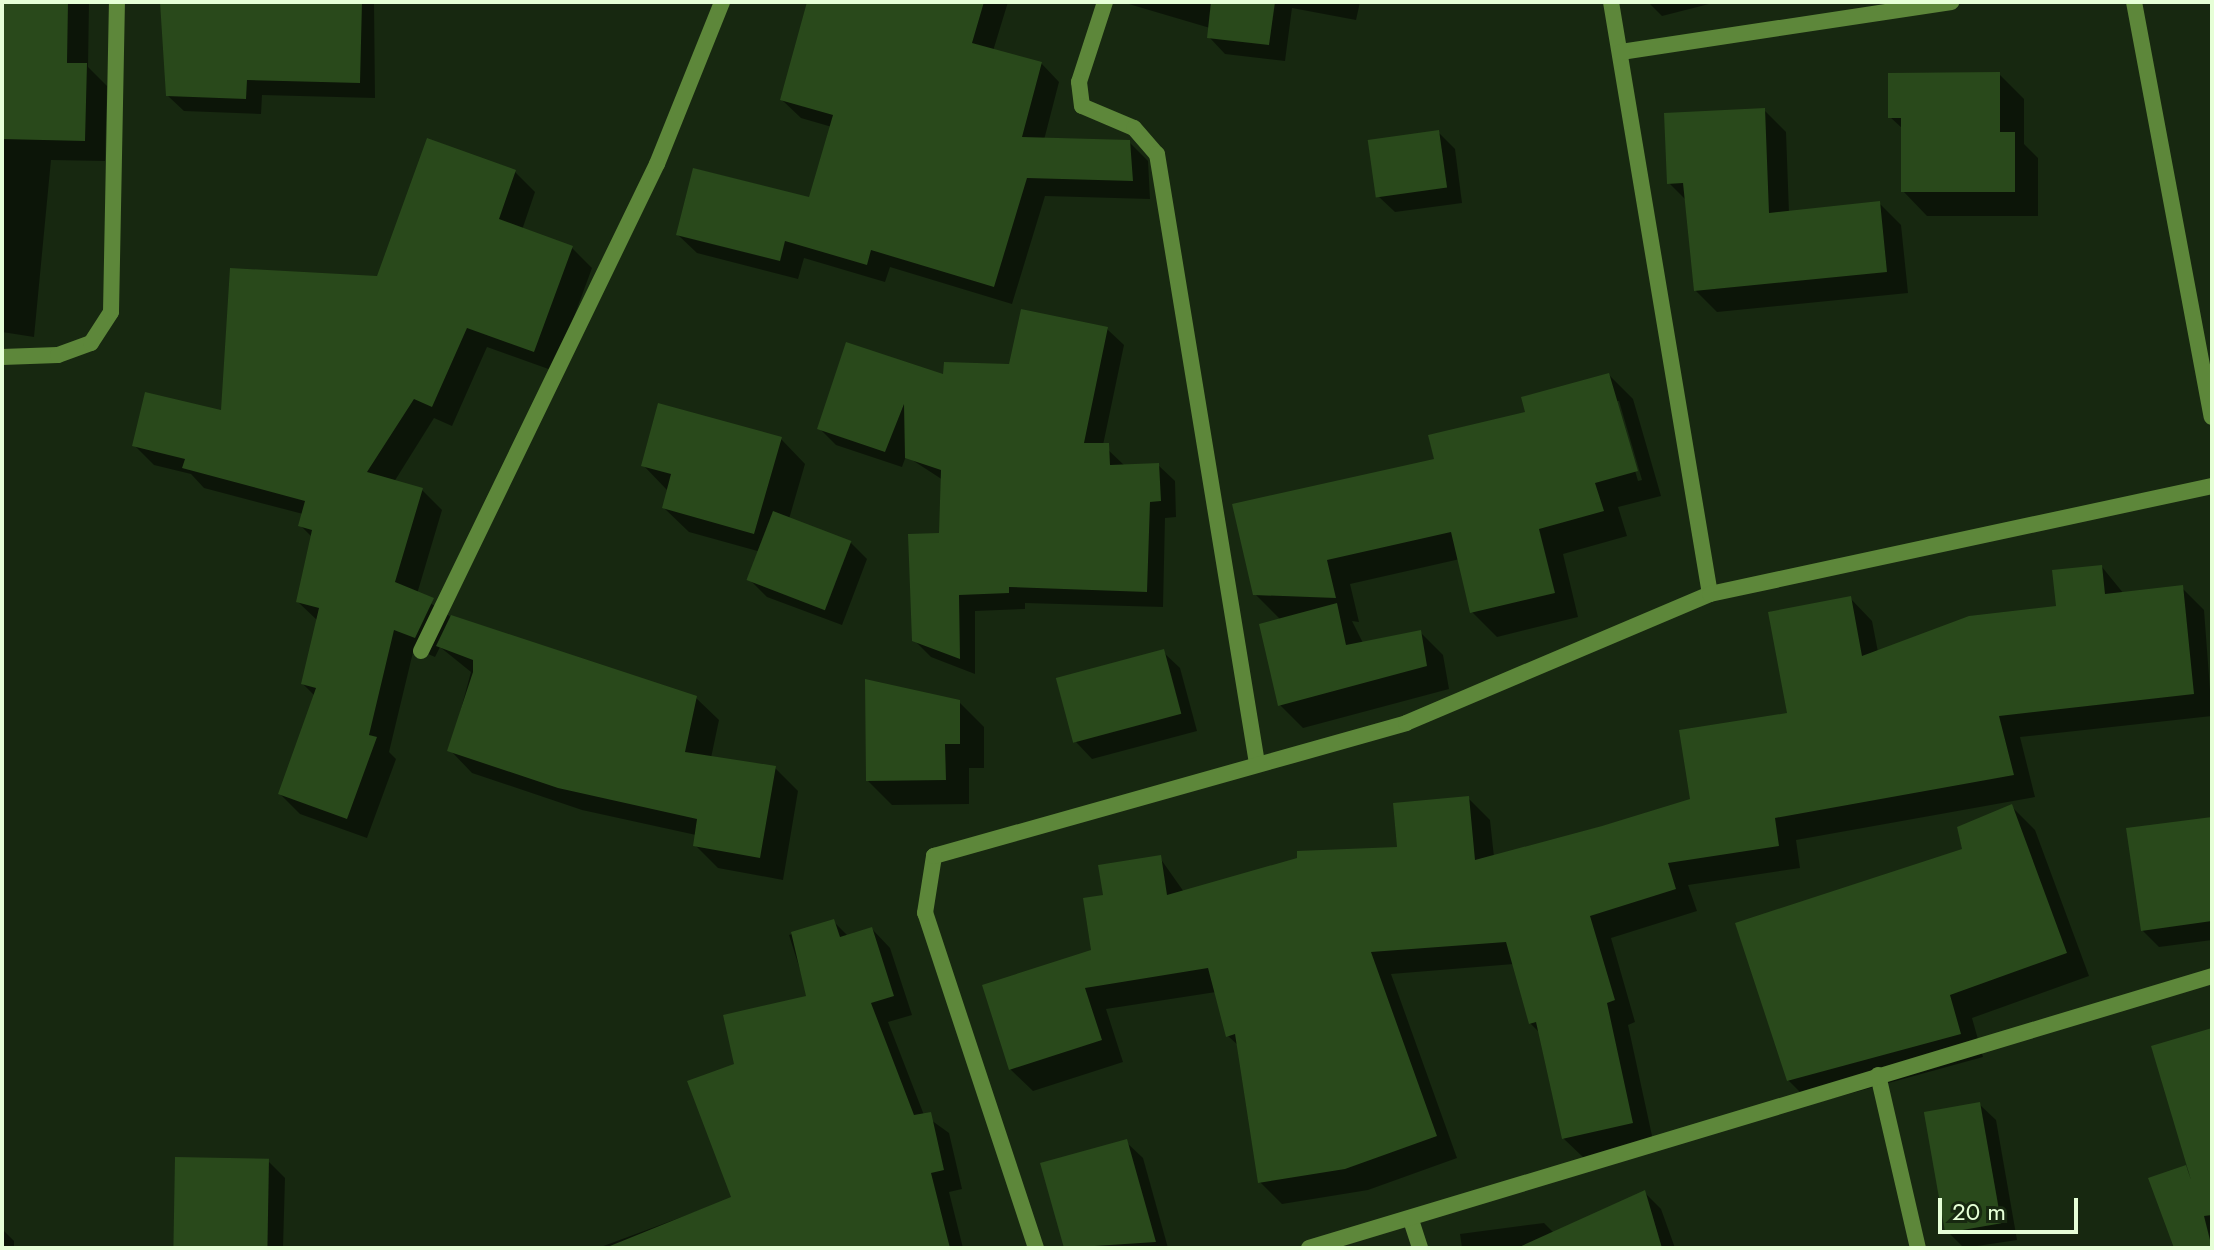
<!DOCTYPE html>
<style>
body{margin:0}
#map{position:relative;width:2214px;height:1250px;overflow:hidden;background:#172810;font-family:Jost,sans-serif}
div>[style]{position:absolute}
.shadow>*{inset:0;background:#0007}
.building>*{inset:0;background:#29491b;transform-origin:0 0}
.street>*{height:16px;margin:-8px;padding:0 8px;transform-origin:8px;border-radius:8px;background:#5d873a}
span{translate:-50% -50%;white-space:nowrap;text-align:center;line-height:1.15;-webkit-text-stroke:6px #172810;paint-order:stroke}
.frame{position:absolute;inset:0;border:4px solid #e6ffd7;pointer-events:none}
.scale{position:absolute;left:1938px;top:1198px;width:140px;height:36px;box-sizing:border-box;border:4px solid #e6ffd7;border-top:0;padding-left:10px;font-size:24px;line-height:28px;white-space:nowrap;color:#e6ffd7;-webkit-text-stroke:6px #172810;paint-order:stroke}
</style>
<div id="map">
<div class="shadow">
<div style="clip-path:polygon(2px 2px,89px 2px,88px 67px,107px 86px,105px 161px,51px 160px,34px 337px,2px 332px)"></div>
<div style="clip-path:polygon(162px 2px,374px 2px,375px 98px,262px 95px,261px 114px,184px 111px,168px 96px)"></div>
<div style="clip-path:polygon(809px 2px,1008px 2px,993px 51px,1041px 63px,1059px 82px,1044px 140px,1129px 142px,1148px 161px,1150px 199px,1045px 196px,1012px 304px,890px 267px,885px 282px,804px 258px,798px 279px,697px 253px,678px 235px,810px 200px,832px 127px,801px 118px,782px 100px)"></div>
<div style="clip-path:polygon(1122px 2px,1360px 2px,1356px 20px,1292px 8px,1285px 61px,1225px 54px,1209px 37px,1210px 28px)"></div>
<div style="clip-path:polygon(1648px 2px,1717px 2px,1662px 16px)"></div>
<div style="clip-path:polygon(1999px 74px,2024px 99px,2024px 144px,2038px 158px,2038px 216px,1927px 216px,1903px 191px,1903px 129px,1890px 117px)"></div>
<div style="clip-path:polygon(1764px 110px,1786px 132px,1789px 213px,1879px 203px,1901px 225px,1908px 293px,1717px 312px,1695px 290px,1686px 200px,1669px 183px)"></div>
<div style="clip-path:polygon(1438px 132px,1455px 149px,1462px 203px,1395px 212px,1378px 196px)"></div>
<div style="clip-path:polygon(515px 172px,535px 192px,522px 230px,572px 248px,592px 268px,554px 371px,487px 347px,452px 426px,434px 418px,394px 482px,422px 490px,442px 510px,417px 594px,451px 617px,696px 698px,719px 720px,711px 758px,775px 768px,798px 791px,783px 880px,718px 868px,695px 845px,696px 835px,582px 810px,472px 773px,450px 750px,471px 672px,440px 647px,435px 657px,414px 648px,389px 752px,396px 759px,367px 838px,300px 814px,280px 794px,315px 696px,303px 684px,318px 621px,298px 602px,313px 538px,300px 525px,303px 514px,204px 488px,191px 474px,154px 465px,134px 445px,222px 413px)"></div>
<div style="clip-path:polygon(1107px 329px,1124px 345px,1103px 445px,1125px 466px,1158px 465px,1175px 481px,1176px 517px,1165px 518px,1163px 607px,1025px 603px,1025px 609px,975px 611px,975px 674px,931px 657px,914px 640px,941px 534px,943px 480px,906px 456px,902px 467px,836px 445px,819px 428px,945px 377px,1011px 366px)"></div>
<div style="clip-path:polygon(evenodd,1609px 375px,1633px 399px,1661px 496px,1618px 507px,1627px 536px,1563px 554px,1578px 617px,1497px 637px,1472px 612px,1460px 559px,1350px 584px,1359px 622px,1352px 621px,1363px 643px,1420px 632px,1443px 655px,1449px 689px,1303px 728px,1280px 705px,1281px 620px,1255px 594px,1436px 460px,1609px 375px,1615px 401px,1619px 401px,1642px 480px,1638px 481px,1615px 401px)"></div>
<div style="clip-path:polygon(781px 439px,805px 464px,789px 519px,850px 542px,867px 559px,842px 625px,767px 597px,750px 580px,761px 552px,689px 532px,664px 508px,667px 490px,643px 465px)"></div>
<div style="clip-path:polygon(2102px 567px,2124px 594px,2182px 588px,2204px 610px,2212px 716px,2020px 737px,2035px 797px,1796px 840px,1800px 868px,1688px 885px,1697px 911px,1611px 938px,1635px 1022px,1628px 1025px,1654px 1145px,1586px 1160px,1563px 1138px,1541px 1034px,1530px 1023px,1514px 964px,1391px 974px,1457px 1158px,1368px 1190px,1282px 1204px,1260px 1182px,1239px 1046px,1228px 1036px,1216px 992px,1106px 1009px,1123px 1062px,1033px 1091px,1010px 1069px,1094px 952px,1105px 896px,1160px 858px,1184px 892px,1399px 849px,1468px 798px,1490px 820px,1494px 857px,1692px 801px,1790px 715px,1850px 598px,1872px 621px,1878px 652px,2058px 608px)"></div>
<div style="clip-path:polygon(1163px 652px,1180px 668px,1197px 731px,1092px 759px,1076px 742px)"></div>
<div style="clip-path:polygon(959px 702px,984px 727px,984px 768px,969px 768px,969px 804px,892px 805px,868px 781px)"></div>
<div style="clip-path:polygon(2012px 807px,2035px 830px,2089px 976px,1972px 1018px,1983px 1057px,1812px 1104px,1788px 1080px,1964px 851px)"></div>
<div style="clip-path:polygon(2212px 819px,2212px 940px,2159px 947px,2142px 930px)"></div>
<div style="clip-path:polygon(833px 921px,849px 937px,872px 929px,890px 948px,912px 1015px,888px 1022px,924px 1115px,949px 1133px,962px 1189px,949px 1192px,963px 1248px,598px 1248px,733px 1198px,736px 1065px,809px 998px,789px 935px)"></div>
<div style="clip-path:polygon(1979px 1104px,1996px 1120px,2017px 1240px,1964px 1248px,1948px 1232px)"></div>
<div style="clip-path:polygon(1126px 1142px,1143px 1158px,1168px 1248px,1066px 1248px,1043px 1165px)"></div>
<div style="clip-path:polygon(268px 1161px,285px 1178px,283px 1248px,175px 1245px)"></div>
<div style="clip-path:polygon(2185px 1167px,2202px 1184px,2212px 1211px,2212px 1248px,2176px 1248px)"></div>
<div style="clip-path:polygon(1645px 1193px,1661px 1209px,1675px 1248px,1462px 1248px,1460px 1234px,1544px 1223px,1554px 1233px)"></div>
<div style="clip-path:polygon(2px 1229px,14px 1241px,14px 1248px,2px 1248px)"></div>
</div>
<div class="building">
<div style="clip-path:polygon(2px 2px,68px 2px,67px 63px,87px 63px,85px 141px,2px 139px)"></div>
<div style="clip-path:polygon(160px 2px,362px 2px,360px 83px,247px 80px,246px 99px,166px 96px)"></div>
<div style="clip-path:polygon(807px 2px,984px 2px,972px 43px,1042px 62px,1022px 137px,1130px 140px,1133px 181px,1027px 178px,994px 287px,871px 250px,867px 265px,785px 241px,780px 261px,676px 235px,693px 168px,809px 197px,833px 115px,780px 100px)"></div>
<div style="clip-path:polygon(1211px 2px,1275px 2px,1269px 45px,1207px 38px)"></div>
<div style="clip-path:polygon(2000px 72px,2000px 132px,2015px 132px,2015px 192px,1901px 192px,1901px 118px,1888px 118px,1888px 73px)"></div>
<div style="clip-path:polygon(1765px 108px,1769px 213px,1880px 201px,1887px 272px,1694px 291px,1683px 183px,1667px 184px,1664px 113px)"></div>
<div style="left:1439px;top:130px;width:58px;height:72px;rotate:82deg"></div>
<div style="clip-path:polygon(427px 138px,516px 170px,499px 219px,573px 246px,534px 352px,467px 328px,432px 407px,414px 399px,367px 472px,423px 488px,395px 582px,434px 598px,415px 638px,394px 630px,369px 735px,377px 737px,347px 819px,278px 794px,316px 688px,301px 684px,319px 608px,296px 602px,312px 530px,298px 526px,305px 501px,182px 468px,185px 459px,132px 446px,145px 392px,221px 410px,230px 268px,377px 276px)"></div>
<div style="clip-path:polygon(1021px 309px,1108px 327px,1084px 443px,1109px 443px,1110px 465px,1159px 463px,1161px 501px,1150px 502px,1147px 592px,1009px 587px,1009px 593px,959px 595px,960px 659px,912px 641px,908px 534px,939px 533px,941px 470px,905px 458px,904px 404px,885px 452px,817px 429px,846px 342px,943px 374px,944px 362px,1009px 364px)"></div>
<div style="clip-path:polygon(1609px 373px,1638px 471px,1595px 483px,1604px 511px,1539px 529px,1555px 593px,1470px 613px,1451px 532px,1327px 560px,1336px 598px,1253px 595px,1232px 504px,1434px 459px,1428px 435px,1525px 412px,1521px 397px)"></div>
<div style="clip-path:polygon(658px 403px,782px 437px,754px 534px,662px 508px,671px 474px,641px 466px)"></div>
<div style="left:773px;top:511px;width:84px;height:74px;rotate:21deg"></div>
<div style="clip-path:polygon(2102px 565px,2105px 594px,2183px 585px,2194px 694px,1999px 716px,2014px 775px,1775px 818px,1779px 846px,1668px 863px,1676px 889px,1590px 916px,1615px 1000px,1607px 1003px,1633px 1123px,1562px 1139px,1536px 1022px,1529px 1024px,1506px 942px,1371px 952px,1437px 1136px,1345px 1169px,1258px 1183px,1235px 1034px,1226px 1037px,1208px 968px,1085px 988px,1102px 1040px,1009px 1070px,982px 985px,1091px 950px,1083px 898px,1103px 895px,1098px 865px,1161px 855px,1167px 895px,1297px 858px,1297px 851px,1397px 847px,1393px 803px,1469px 796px,1475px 860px,1602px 826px,1690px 799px,1679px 730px,1787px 713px,1768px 612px,1851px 596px,1862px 656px,1969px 616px,2056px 606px,2052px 570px)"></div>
<div style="clip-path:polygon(1337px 603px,1346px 645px,1421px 630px,1427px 666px,1278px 706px,1259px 624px)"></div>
<div style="clip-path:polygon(451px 615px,697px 696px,685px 752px,776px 766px,760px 858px,693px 846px,697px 819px,558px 788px,447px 751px,473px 672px,473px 660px,436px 646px)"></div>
<div style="left:1164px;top:649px;width:67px;height:112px;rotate:75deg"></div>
<div style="clip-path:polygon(865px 679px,960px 700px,960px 744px,945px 744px,946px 780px,866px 781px)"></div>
<div style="clip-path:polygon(2012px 804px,2067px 953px,1950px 995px,1961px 1034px,1787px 1081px,1735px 923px,1962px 849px,1957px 827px)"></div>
<div style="clip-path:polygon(2212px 817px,2212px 921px,2141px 931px,2126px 828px)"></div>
<div style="clip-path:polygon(834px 919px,840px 937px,872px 927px,894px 996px,871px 1003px,914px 1115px,931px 1112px,944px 1170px,931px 1173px,950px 1248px,605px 1248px,731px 1197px,687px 1081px,734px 1064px,723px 1015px,806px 996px,791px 932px)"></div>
<div style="clip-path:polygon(2212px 1028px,2212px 1215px,2204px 1216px,2212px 1248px,2174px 1248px,2148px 1178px,2186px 1165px,2191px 1180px,2151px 1046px)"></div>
<div style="left:1980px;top:1102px;width:123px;height:57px;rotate:80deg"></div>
<div style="clip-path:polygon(1127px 1139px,1156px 1242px,1064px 1248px,1040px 1163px)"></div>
<div style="left:175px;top:1157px;width:94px;height:89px;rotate:1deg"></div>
<div style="clip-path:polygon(1645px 1190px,1662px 1248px,1517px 1248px)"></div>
</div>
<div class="street">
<div style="left:1105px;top:2px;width:84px;rotate:108deg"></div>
<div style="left:1079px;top:82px;width:24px;rotate:83deg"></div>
<div style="left:1082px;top:106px;width:56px;rotate:22.9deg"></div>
<div style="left:1134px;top:128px;width:35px;rotate:49deg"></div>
<div style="left:1157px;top:154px;width:617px;rotate:80.68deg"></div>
<div style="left:1611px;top:2px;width:600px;rotate:80.51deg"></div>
<div style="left:2134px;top:2px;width:422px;rotate:79.4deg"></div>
<div style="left:1621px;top:52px;width:334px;rotate:-8.6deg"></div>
<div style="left:2px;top:357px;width:56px;rotate:-2deg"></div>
<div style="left:58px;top:355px;width:35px;rotate:-20deg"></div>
<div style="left:91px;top:343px;width:37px;rotate:-57deg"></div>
<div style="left:111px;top:312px;width:310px;rotate:-88.9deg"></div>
<div style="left:421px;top:651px;width:541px;rotate:-64.15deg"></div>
<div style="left:657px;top:164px;width:175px;rotate:-68.1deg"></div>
<div style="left:1878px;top:1075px;width:178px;rotate:77deg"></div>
<div style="left:1411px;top:1220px;width:29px;rotate:72deg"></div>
<div style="left:1036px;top:1248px;width:353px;rotate:-108.3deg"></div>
<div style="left:925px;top:913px;width:58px;rotate:-81deg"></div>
<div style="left:934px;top:856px;width:490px;rotate:-15.7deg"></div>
<div style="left:1406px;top:723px;width:330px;rotate:-23deg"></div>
<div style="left:1710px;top:594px;width:513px;rotate:-12.14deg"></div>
<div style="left:1309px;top:1248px;width:943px;rotate:-16.76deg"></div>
</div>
<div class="frame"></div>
<div class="scale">20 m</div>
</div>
